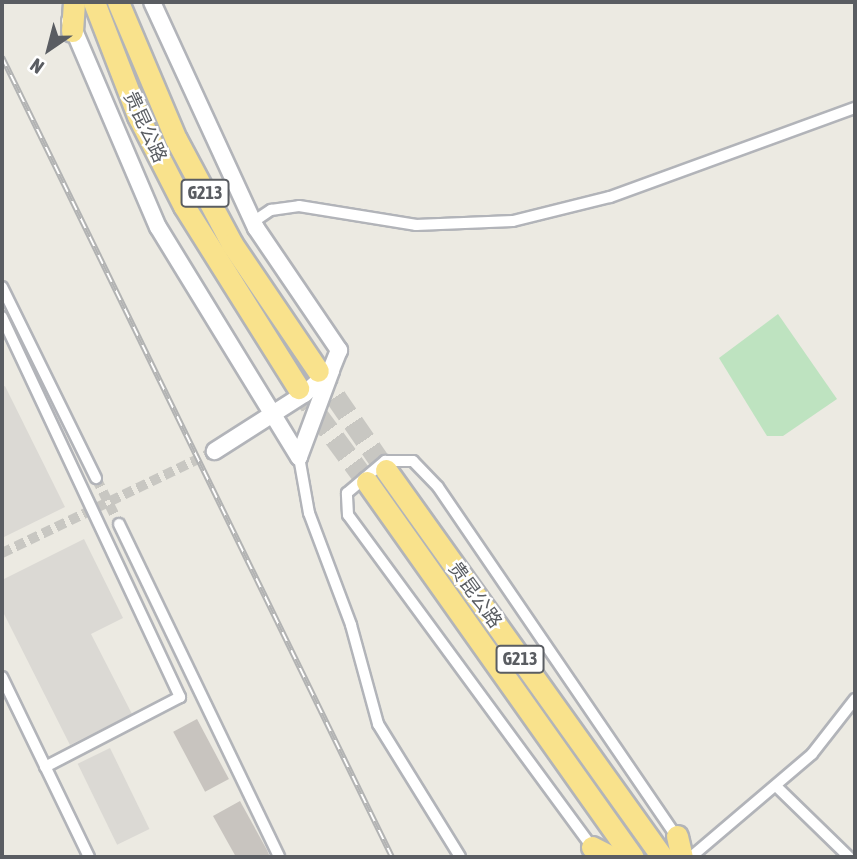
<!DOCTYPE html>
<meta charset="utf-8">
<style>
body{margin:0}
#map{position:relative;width:857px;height:859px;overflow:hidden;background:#eceae2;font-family:"Asap Condensed","Noto Sans SC",sans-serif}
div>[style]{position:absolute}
.industrial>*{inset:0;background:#dbd9d4;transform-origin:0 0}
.green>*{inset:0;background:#bee3c0}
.building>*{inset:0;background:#c8c4bf;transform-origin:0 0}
.street-tunnel>*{height:10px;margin-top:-5px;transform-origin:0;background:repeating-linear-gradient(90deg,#c8c7c2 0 10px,transparent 0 15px)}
.highway-tunnel>*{height:21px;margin-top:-10.5px;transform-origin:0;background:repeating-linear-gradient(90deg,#c8c7c2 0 21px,transparent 0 31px)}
.roads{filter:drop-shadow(2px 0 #b2b4b9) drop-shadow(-2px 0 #b2b4b9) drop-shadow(0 2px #b2b4b9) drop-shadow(0 -2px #b2b4b9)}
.street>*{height:10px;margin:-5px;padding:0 5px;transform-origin:5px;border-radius:5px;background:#fff}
.secondary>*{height:16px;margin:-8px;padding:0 8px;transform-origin:8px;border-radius:8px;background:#fff}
.highway>*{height:21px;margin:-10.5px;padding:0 10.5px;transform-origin:10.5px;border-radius:10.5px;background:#f9e28c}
.rail>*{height:6px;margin-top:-3px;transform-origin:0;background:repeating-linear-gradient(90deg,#fff 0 10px,#b2b3b3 0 20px);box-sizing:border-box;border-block:2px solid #b2b3b3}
span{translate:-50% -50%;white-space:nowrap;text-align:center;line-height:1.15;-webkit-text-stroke:5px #fff;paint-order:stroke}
.shield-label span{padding:2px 5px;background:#fff;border:2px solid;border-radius:5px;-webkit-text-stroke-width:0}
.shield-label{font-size:18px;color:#5a5d62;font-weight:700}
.street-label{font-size:19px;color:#5a5d62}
.frame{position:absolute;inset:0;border:4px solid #5a5d62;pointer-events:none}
.north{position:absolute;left:14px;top:14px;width:70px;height:70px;-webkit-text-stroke:5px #fff;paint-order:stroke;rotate:215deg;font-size:19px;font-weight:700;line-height:28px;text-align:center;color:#5a5d62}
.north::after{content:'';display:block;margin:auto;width:24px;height:32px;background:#5a5d62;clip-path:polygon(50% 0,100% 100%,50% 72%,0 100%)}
</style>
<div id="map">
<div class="industrial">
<div style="clip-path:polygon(5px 386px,65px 507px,2px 538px,2px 387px)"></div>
<div style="clip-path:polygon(84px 539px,123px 618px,91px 634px,132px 714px,70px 745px,2px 610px,2px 580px)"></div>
<div style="left:110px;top:748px;width:90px;height:36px;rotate:64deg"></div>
</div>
<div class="green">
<div style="clip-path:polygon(778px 314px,837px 399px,783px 436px,767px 436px,719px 358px)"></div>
</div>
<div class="building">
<div style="left:197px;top:719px;width:68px;height:27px;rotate:62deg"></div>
<div style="clip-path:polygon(240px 801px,267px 850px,270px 857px,236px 857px,213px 816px)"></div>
</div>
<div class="street-tunnel">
<div style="left:96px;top:478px;width:51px;rotate:63.4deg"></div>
<div style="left:2px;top:553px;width:236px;rotate:-25.6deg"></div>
</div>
<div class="highway-tunnel">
<div style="left:318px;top:371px;width:120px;rotate:55.5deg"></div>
<div style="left:298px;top:388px;width:117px;rotate:53.7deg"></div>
</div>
<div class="roads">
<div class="street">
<div style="left:253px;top:222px;width:22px;rotate:-34deg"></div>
<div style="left:271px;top:210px;width:28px;rotate:-8deg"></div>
<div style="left:299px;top:206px;width:119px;rotate:9.2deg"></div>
<div style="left:416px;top:225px;width:97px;rotate:-2.4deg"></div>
<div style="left:513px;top:221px;width:100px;rotate:-13.9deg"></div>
<div style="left:610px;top:197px;width:261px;rotate:-20deg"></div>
<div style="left:2px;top:287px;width:213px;rotate:63.8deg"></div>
<div style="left:2px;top:317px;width:420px;rotate:64.9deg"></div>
<div style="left:180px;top:697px;width:152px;rotate:152.6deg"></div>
<div style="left:299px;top:457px;width:57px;rotate:79.9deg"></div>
<div style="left:309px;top:513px;width:120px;rotate:69.4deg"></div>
<div style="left:351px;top:625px;width:103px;rotate:74.7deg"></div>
<div style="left:378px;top:724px;width:156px;rotate:58.3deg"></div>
<div style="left:119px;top:524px;width:369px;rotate:64.3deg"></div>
<div style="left:2px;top:677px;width:200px;rotate:64.2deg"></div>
<div style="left:777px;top:787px;width:100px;rotate:44.2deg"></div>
<div style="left:592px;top:847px;width:412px;rotate:-126.3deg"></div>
<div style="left:348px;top:515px;width:22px;rotate:-93deg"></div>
<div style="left:347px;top:493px;width:50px;rotate:-40.1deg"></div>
<div style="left:385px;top:461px;width:28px"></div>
<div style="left:413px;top:461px;width:36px;rotate:46deg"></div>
<div style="left:438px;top:487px;width:425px;rotate:55.7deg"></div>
<div style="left:691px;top:857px;width:159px;rotate:-40.4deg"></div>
<div style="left:812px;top:754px;width:70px;rotate:-52deg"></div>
</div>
<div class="secondary">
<div style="left:152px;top:2px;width:249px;rotate:65.3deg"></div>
<div style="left:256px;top:228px;width:148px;rotate:55.8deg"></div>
<div style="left:339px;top:350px;width:22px;rotate:112deg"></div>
<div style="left:331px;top:370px;width:36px;rotate:138deg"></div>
<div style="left:304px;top:394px;width:106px;rotate:147.4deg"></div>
<div style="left:70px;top:21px;width:224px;rotate:66.9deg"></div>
<div style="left:158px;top:227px;width:270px;rotate:58.5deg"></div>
<div style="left:299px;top:457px;width:92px;rotate:-69.6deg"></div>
</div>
<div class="highway">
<div style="left:94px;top:2px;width:122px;rotate:68.9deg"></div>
<div style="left:138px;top:116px;width:101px;rotate:62.9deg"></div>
<div style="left:184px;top:206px;width:215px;rotate:57.9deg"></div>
<div style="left:118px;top:2px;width:149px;rotate:67.1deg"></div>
<div style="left:176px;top:139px;width:119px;rotate:61.9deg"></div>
<div style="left:232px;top:244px;width:153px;rotate:55.9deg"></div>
<div style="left:72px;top:31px;width:29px;rotate:-86deg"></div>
<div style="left:386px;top:470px;width:475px;rotate:54.5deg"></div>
<div style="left:367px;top:482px;width:460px;rotate:54.7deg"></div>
<div style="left:677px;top:836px;width:22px;rotate:77deg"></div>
<div style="left:592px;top:847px;width:22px;rotate:27deg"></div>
</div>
</div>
<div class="rail">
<div style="left:2px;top:57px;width:890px;rotate:64.01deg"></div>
</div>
<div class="shield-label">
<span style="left:205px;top:193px">G213</span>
<span style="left:520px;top:659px">G213</span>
</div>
<div class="street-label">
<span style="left:145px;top:127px;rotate:65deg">贵昆公路</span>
<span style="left:475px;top:595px;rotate:54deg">贵昆公路</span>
</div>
<div class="frame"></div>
<div class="north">N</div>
</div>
